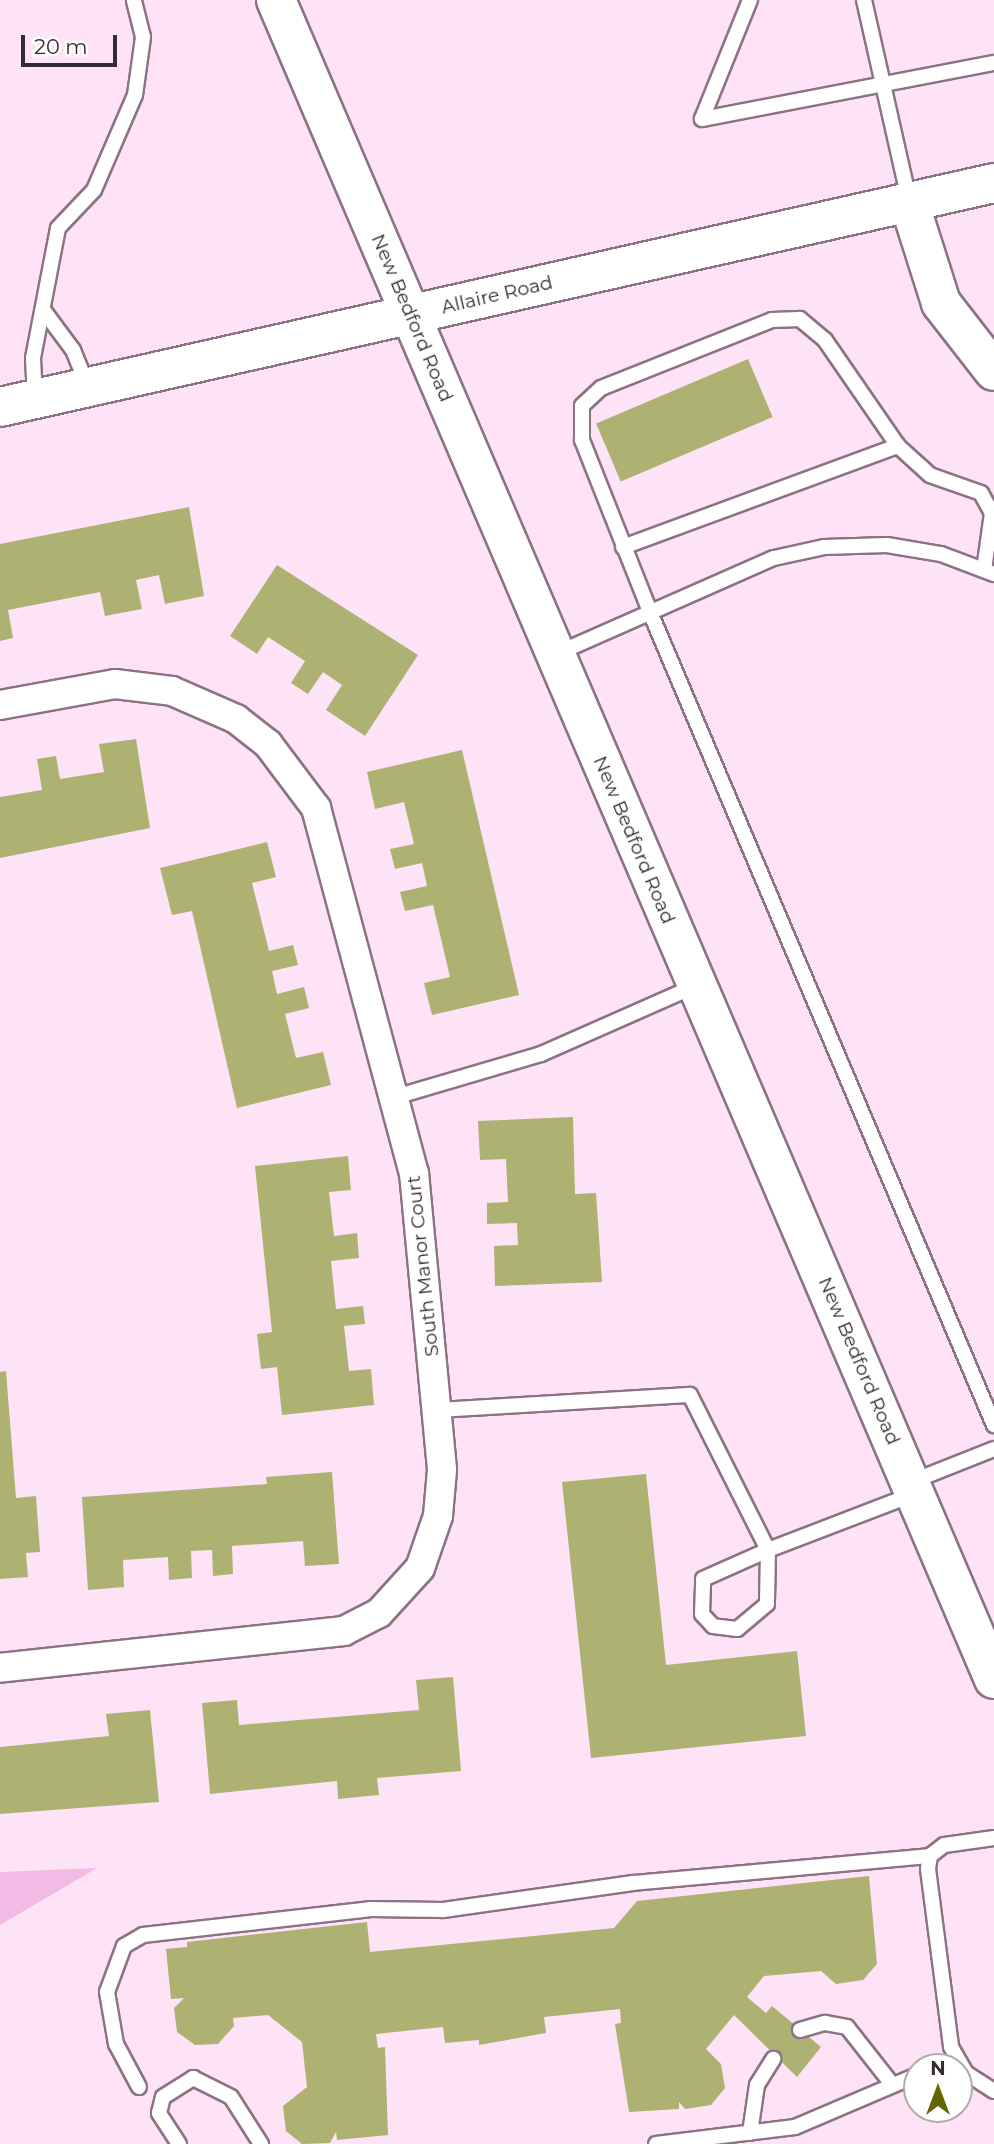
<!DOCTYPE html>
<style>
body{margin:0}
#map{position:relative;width:994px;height:2144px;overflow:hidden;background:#fee3f7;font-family:Montserrat,sans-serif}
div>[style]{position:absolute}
.green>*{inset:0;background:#f2bbe5}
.building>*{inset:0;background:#adb272;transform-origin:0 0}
.roads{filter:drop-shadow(2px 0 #8b7385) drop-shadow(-2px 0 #8b7385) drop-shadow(0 2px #8b7385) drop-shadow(0 -2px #8b7385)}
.lane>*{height:14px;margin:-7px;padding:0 7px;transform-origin:7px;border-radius:7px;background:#fff}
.street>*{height:28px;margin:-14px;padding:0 14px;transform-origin:14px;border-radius:14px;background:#fff}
.secondary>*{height:38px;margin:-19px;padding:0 19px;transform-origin:19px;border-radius:19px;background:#fff}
span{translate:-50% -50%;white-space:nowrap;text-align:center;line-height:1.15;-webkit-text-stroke:5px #fff;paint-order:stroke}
.street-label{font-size:19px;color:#352b32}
.north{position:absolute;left:903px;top:2053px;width:70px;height:70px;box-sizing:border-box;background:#fff;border:2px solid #aeaaad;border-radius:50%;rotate:0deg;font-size:19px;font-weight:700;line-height:28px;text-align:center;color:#352b32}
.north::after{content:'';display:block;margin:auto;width:24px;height:32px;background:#626500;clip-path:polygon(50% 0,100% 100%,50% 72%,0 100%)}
.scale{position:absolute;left:21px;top:35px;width:96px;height:32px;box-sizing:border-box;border:4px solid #352b32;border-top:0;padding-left:9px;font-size:21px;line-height:24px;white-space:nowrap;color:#352b32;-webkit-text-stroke:5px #fff;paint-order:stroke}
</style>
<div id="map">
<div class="green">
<div style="clip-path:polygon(97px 1868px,0 1925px,0 1872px)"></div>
</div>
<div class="building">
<div style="left:748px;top:359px;width:63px;height:165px;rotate:67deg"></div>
<div style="clip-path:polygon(189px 507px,204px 596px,165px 604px,159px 575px,136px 580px,142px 609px,105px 616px,100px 592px,8px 610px,13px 638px,0 641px,0 544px)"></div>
<div style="clip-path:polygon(277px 565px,418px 655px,365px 736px,326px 710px,342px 685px,323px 672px,308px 694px,291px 683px,305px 661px,268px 637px,257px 654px,230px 636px)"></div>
<div style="clip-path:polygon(136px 739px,150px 828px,0 858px,0 797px,42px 790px,37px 759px,56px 756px,60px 779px,104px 772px,99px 744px)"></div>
<div style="clip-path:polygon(462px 750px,519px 995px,432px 1015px,424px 983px,450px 977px,433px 905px,405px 911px,400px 892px,427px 886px,422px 863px,395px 869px,390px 849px,414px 844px,404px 802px,375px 809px,367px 772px)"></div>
<div style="clip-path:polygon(267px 842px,276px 877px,252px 883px,269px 951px,293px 945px,298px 965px,272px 971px,277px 994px,304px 987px,309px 1008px,285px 1014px,296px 1058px,323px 1052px,331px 1085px,237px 1108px,192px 911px,172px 915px,160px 868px)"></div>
<div style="clip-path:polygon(573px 1117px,575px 1194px,596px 1193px,602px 1282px,495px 1286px,494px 1246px,518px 1245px,517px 1223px,487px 1224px,487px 1203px,508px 1202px,506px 1159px,480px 1160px,478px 1121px)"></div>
<div style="clip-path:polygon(348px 1156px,351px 1190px,329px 1192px,334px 1236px,357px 1233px,359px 1258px,331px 1261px,336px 1309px,363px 1306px,365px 1324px,344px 1326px,349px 1371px,371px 1369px,374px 1405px,282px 1415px,277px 1367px,261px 1369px,257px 1334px,272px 1332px,255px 1166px)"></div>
<div style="clip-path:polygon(6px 1371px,16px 1498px,36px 1496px,40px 1552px,26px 1553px,28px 1577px,0 1579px,0 1372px)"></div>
<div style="clip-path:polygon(332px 1472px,339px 1564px,305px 1566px,303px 1541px,232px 1546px,233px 1574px,213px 1576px,212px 1550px,191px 1551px,192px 1578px,169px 1580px,168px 1557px,123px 1560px,124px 1587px,88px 1590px,82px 1497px,267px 1484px,266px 1477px)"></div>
<div style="clip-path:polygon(646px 1474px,666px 1665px,797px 1651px,806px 1736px,591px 1758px,562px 1482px)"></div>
<div style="clip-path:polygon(453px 1677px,461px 1771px,377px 1778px,379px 1795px,338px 1799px,337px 1781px,210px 1794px,202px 1703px,237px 1700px,239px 1725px,419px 1710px,416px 1680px)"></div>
<div style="clip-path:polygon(150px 1710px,159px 1802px,0 1814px,0 1747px,109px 1736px,106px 1714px)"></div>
<div style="clip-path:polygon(869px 1876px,877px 1964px,863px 1980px,836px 1984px,821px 1971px,764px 1976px,747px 1997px,766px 2013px,772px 2006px,821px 2047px,797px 2077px,734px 2015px,706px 2049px,721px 2064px,725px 2088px,711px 2105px,685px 2109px,679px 2102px,679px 2109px,629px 2112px,615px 2024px,621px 2023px,620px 2009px,544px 2017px,546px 2033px,479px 2045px,479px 2040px,445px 2043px,443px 2027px,376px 2034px,378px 2048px,385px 2047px,388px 2135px,337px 2140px,336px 2132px,330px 2143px,302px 2144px,286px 2131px,283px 2106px,307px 2087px,302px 2042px,268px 2015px,233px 2018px,234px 2026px,218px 2044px,195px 2045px,177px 2032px,174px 2008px,184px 1998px,171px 1999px,166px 1949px,187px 1947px,187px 1942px,367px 1922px,370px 1952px,614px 1928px,637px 1901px)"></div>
</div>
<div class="roads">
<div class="lane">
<div style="left:750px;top:0;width:128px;rotate:112deg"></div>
<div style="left:702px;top:119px;width:297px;rotate:-10.9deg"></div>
<div style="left:864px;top:0;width:205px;rotate:77.3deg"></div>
<div style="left:44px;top:311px;width:49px;rotate:53.4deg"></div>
<div style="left:73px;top:350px;width:38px;rotate:68deg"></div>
<div style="left:35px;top:399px;width:41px;rotate:-92.8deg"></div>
<div style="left:33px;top:358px;width:132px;rotate:-79.1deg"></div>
<div style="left:58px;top:228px;width:52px;rotate:-46.5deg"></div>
<div style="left:94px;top:190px;width:103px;rotate:-66.7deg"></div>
<div style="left:135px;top:95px;width:59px;rotate:-82.1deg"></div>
<div style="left:143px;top:37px;width:38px;rotate:-104deg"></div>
<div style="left:623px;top:547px;width:293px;rotate:-20.2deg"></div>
<div style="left:984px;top:570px;width:58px;rotate:-82deg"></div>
<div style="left:992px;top:513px;width:23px;rotate:-119deg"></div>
<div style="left:981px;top:493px;width:54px;rotate:-160.6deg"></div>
<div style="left:930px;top:475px;width:43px;rotate:-137.8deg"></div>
<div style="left:898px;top:446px;width:129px;rotate:-124.6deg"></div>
<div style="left:825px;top:340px;width:33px;rotate:-140deg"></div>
<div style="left:800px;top:319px;width:28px;rotate:178deg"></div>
<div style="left:772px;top:320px;width:184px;rotate:158.3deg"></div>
<div style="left:601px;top:388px;width:26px;rotate:137deg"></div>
<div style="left:582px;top:406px;width:34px;rotate:90deg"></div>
<div style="left:582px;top:440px;width:185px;rotate:68.4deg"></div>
<div style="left:650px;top:612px;width:883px;rotate:67.07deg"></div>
<div style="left:556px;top:654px;width:238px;rotate:-23.8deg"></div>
<div style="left:774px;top:558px;width:51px;rotate:-12.4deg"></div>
<div style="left:824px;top:547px;width:63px;rotate:-1.8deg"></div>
<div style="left:887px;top:545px;width:55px;rotate:9.5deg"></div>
<div style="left:941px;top:554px;width:57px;rotate:20.7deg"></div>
<div style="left:395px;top:1097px;width:152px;rotate:-16.4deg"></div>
<div style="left:541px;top:1054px;width:168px;rotate:-23.8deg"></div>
<div style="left:437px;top:1410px;width:253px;rotate:-3.4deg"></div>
<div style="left:690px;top:1395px;width:174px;rotate:63.3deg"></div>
<div style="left:768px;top:1550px;width:156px;rotate:-21deg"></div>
<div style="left:911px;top:1482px;width:89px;rotate:-21.7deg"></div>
<div style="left:768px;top:1550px;width:54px;rotate:91.1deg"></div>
<div style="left:767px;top:1604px;width:39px;rotate:140deg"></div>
<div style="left:737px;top:1629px;width:24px;rotate:-173deg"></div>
<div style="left:713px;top:1626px;width:16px;rotate:-133deg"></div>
<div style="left:702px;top:1614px;width:35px;rotate:-88deg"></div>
<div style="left:703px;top:1579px;width:71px;rotate:-24deg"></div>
<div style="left:994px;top:1838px;width:50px;rotate:172deg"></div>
<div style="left:944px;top:1845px;width:18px;rotate:142deg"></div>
<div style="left:930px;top:1856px;width:13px;rotate:99deg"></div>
<div style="left:928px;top:1869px;width:179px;rotate:82.6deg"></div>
<div style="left:951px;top:2047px;width:30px;rotate:60deg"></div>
<div style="left:966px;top:2073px;width:33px;rotate:33deg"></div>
<div style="left:800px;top:2030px;width:26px;rotate:-16deg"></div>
<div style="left:825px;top:2023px;width:22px;rotate:10deg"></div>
<div style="left:847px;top:2027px;width:71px;rotate:51.8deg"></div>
<div style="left:944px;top:2067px;width:16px;rotate:-15deg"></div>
<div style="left:139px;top:2087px;width:49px;rotate:-118.1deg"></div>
<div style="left:116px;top:2044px;width:53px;rotate:-99.8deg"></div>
<div style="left:107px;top:1992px;width:49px;rotate:-69.7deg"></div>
<div style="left:124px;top:1946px;width:22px;rotate:-30deg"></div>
<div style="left:143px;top:1935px;width:228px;rotate:-6.5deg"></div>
<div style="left:370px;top:1909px;width:73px;rotate:0.8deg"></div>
<div style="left:443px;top:1910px;width:192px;rotate:-8.1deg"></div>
<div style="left:633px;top:1883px;width:298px;rotate:-5.2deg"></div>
<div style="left:750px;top:2133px;width:49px;rotate:-81.7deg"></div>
<div style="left:757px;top:2085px;width:31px;rotate:-58deg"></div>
<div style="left:179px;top:2144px;width:37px;rotate:-123deg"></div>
<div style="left:159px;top:2113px;width:16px;rotate:-76deg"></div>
<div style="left:163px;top:2097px;width:36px;rotate:-32deg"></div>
<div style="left:193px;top:2078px;width:42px;rotate:26.6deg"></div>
<div style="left:231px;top:2097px;width:56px;rotate:57.4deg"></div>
<div style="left:656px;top:2144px;width:140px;rotate:-7deg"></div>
<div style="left:795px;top:2127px;width:133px;rotate:-23.1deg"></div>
</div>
<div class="street">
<div style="left:0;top:705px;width:117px;rotate:-10.3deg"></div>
<div style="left:115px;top:684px;width:57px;rotate:7deg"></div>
<div style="left:172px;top:691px;width:70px;rotate:23.6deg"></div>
<div style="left:236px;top:719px;width:41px;rotate:38deg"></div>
<div style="left:268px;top:744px;width:80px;rotate:53.1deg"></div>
<div style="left:316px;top:808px;width:378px;rotate:75deg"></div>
<div style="left:414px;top:1173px;width:298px;rotate:84.6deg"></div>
<div style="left:442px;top:1470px;width:46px;rotate:95deg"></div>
<div style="left:438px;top:1516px;width:55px;rotate:109.1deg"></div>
<div style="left:420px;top:1568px;width:61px;rotate:132.3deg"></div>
<div style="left:379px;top:1613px;width:39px;rotate:153deg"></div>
<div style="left:344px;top:1631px;width:346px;rotate:173.9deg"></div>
</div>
<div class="secondary">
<div style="left:276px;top:0;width:1826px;rotate:66.85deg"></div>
<div style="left:909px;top:202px;width:106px;rotate:72.4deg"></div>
<div style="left:941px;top:303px;width:86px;rotate:52.1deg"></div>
<div style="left:0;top:407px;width:1019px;rotate:-12.7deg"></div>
</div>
</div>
<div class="street-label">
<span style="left:497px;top:295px;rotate:-13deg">Allaire Road</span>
<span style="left:412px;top:318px;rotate:67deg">New Bedford Road</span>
<span style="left:634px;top:840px;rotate:67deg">New Bedford Road</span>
<span style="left:423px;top:1266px;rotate:-96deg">South Manor Court</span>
<span style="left:859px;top:1361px;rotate:67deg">New Bedford Road</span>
</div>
<div class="north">N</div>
<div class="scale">20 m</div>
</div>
